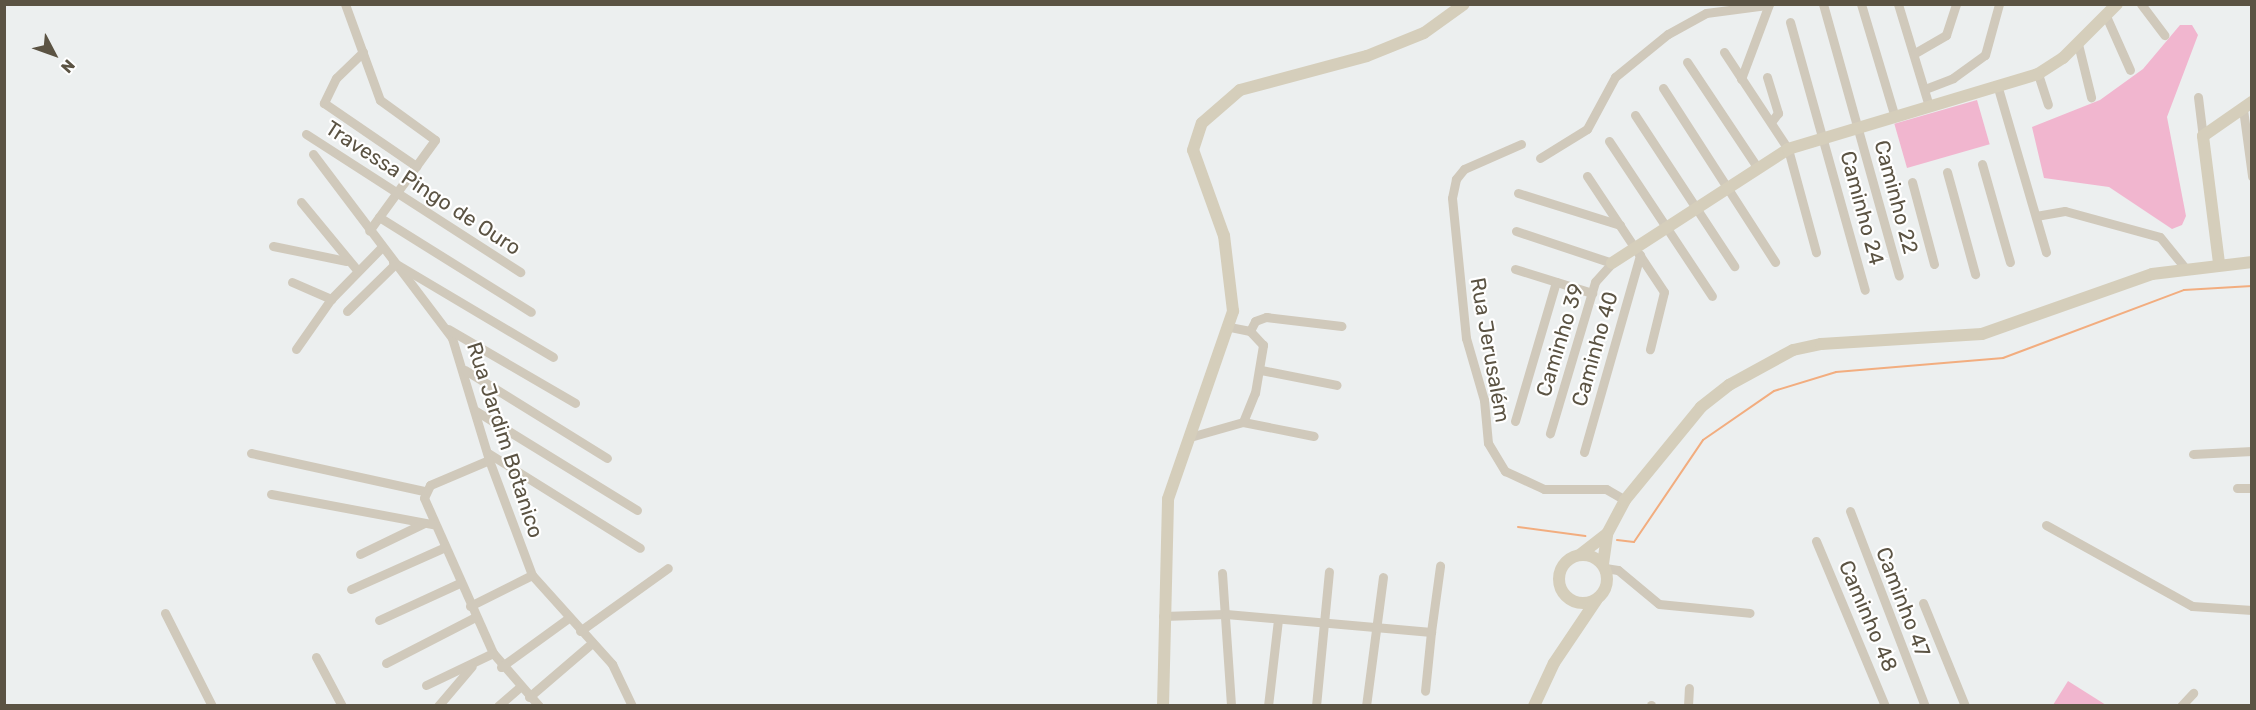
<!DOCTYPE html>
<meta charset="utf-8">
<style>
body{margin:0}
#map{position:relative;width:2256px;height:710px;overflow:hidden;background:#ecefef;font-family:Rubik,sans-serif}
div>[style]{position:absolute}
.green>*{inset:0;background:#f1b6cf;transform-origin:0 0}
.stream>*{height:2px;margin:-1px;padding:0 1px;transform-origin:1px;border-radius:1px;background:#f2ad7f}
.street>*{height:9px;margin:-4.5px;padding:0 4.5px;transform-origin:4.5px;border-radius:4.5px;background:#d0c9bb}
.secondary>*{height:12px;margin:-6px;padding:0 6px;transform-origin:6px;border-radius:6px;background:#d5cebb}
.secondary>.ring{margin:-6px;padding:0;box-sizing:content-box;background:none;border:12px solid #d5cebb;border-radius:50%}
span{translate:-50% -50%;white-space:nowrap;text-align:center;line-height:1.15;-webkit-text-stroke:4.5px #fff;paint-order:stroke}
.street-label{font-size:21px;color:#5b5343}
.frame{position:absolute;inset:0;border:6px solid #5b5343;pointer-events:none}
.north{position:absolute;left:24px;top:24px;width:60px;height:60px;-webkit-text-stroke:4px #fff;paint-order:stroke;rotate:131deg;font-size:16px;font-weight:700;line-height:24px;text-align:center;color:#5b5343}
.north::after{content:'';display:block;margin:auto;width:21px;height:27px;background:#5b5343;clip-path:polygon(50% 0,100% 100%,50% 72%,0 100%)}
</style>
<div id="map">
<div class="green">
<div style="clip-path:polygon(2180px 25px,2192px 25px,2198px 35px,2167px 117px,2186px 216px,2182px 225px,2172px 229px,2109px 187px,2044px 178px,2032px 127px,2100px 100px,2143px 69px)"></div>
<div style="left:1977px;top:100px;width:46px;height:86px;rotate:74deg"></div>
<div style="clip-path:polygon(2068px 681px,2106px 705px,2053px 705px)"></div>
</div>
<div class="stream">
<div style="left:1518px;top:527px;width:68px;rotate:7.7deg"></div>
<div style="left:1617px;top:540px;width:17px;rotate:7deg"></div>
<div style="left:1634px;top:542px;width:123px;rotate:-55.9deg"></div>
<div style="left:1703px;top:440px;width:86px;rotate:-34.6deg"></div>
<div style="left:1774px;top:391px;width:65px;rotate:-17deg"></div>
<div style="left:1836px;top:372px;width:168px;rotate:-4.8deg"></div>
<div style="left:2003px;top:358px;width:193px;rotate:-20.6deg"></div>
<div style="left:2184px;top:290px;width:68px;rotate:-3.4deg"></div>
</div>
<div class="street">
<div style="left:345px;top:4px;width:102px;rotate:70deg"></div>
<div style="left:380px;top:100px;width:68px;rotate:36deg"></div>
<div style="left:435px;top:140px;width:112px;rotate:126deg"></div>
<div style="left:1823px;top:4px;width:282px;rotate:74.4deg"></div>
<div style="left:1861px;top:4px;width:118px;rotate:73.3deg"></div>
<div style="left:1898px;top:4px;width:107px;rotate:73.1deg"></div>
<div style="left:2141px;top:4px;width:39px;rotate:53deg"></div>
<div style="left:2106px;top:16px;width:59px;rotate:66deg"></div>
<div style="left:1790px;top:22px;width:278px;rotate:74.4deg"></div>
<div style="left:2078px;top:44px;width:55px;rotate:76.2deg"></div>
<div style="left:363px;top:52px;width:37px;rotate:136deg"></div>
<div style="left:336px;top:78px;width:28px;rotate:116deg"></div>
<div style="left:324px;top:103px;width:112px;rotate:34.4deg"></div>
<div style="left:1724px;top:52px;width:116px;rotate:56.6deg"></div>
<div style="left:1788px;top:149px;width:107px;rotate:74.8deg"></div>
<div style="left:1915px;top:53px;width:36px;rotate:-30deg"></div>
<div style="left:1946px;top:35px;width:33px;rotate:-72deg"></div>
<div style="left:1687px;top:62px;width:126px;rotate:56.3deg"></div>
<div style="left:2038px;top:74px;width:32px;rotate:72deg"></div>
<div style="left:1767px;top:77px;width:38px;rotate:73deg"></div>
<div style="left:1778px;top:113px;width:11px;rotate:128deg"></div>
<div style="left:1741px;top:79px;width:80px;rotate:-69.5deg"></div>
<div style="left:1663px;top:88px;width:207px;rotate:57.2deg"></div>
<div style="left:1998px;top:88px;width:171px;rotate:73.7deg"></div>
<div style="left:1925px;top:89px;width:30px;rotate:-21deg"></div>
<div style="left:1953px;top:78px;width:39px;rotate:-36deg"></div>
<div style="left:1985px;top:55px;width:53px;rotate:-74.6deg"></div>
<div style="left:2198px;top:97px;width:39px;rotate:83deg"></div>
<div style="left:2243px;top:109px;width:68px;rotate:82.3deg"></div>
<div style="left:1635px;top:115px;width:181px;rotate:56.7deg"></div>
<div style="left:306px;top:134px;width:255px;rotate:32.8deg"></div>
<div style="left:1609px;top:141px;width:186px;rotate:56.4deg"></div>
<div style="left:1521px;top:144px;width:62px;rotate:156.3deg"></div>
<div style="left:1464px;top:169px;width:13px;rotate:129deg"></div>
<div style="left:1456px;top:179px;width:19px;rotate:102deg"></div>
<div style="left:1452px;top:198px;width:141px;rotate:84.3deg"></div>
<div style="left:1466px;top:338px;width:65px;rotate:73.8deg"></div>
<div style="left:1484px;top:400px;width:43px;rotate:84.7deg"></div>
<div style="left:1488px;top:443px;width:33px;rotate:59deg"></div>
<div style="left:1505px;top:471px;width:43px;rotate:24.8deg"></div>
<div style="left:1544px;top:489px;width:62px"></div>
<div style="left:1606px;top:489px;width:22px;rotate:30deg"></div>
<div style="left:313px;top:154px;width:231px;rotate:52.9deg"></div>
<div style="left:452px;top:338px;width:127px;rotate:73.1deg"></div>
<div style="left:489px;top:460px;width:123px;rotate:69.5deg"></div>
<div style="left:532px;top:575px;width:120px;rotate:48deg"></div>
<div style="left:612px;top:664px;width:47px;rotate:64.5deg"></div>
<div style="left:1540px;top:158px;width:55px;rotate:-31.7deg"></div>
<div style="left:1587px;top:129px;width:59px;rotate:-61.7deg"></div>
<div style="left:1615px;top:77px;width:68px;rotate:-39.1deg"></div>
<div style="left:1668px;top:34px;width:43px;rotate:-28.9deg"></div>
<div style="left:1706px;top:13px;width:63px;rotate:-7.4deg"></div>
<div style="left:1982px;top:164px;width:102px;rotate:74.1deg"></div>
<div style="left:1947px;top:172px;width:106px;rotate:74.6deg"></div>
<div style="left:1587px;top:176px;width:139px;rotate:56.4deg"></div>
<div style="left:1664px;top:292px;width:59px;rotate:103.8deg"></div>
<div style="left:1912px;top:182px;width:85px;rotate:75deg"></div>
<div style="left:1518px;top:193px;width:107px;rotate:17.4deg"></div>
<div style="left:301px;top:202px;width:88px;rotate:50.5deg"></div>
<div style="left:2036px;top:216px;width:29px;rotate:-10deg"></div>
<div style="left:2065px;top:211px;width:98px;rotate:15.3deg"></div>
<div style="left:2160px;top:237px;width:38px;rotate:51deg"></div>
<div style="left:379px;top:217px;width:179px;rotate:32deg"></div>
<div style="left:1516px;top:231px;width:101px;rotate:18.4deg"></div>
<div style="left:1612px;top:263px;width:25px;rotate:132deg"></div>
<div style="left:1595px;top:282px;width:158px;rotate:106.6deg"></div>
<div style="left:273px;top:246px;width:75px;rotate:11.6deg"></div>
<div style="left:393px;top:262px;width:186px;rotate:30.7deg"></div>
<div style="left:1515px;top:269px;width:81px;rotate:17.3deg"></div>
<div style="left:292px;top:282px;width:43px;rotate:23.6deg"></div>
<div style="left:347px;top:311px;width:64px;rotate:-44.4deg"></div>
<div style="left:448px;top:329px;width:147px;rotate:30.2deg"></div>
<div style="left:1250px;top:331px;width:11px;rotate:-63deg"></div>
<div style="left:1255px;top:321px;width:12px;rotate:-20deg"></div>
<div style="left:1266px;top:317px;width:76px;rotate:6.8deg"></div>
<div style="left:296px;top:349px;width:61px;rotate:-55deg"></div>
<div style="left:331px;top:299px;width:71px;rotate:-45.6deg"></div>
<div style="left:465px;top:370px;width:167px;rotate:31.8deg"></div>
<div style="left:1261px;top:370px;width:77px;rotate:11.2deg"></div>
<div style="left:476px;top:411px;width:189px;rotate:31.6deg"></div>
<div style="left:1515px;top:421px;width:145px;rotate:-73.6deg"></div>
<div style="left:1243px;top:422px;width:72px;rotate:11.2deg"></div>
<div style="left:1190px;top:437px;width:55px;rotate:-15.8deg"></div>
<div style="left:1243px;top:422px;width:31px;rotate:-68deg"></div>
<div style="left:1255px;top:393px;width:49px;rotate:-80.5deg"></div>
<div style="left:1263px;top:345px;width:19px;rotate:-133deg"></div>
<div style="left:1250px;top:331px;width:20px;rotate:-169deg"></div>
<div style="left:1584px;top:452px;width:205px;rotate:-74.1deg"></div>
<div style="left:251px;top:453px;width:177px;rotate:12.4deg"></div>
<div style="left:488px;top:453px;width:179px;rotate:32deg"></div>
<div style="left:2193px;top:454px;width:59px;rotate:-2.9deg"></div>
<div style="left:489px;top:460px;width:64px;rotate:157deg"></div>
<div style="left:430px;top:485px;width:14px;rotate:115deg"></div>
<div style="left:424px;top:498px;width:170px;rotate:66deg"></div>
<div style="left:493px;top:653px;width:70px;rotate:49deg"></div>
<div style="left:2237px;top:488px;width:15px"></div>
<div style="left:271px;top:494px;width:164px;rotate:10.6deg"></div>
<div style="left:1850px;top:511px;width:209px;rotate:69deg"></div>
<div style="left:2046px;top:525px;width:167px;rotate:29deg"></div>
<div style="left:2192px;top:606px;width:60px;rotate:3.8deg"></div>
<div style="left:1816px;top:541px;width:179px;rotate:67.3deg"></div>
<div style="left:360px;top:554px;width:71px;rotate:-25.8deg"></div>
<div style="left:1605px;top:568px;width:13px;rotate:9deg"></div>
<div style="left:1618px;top:570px;width:53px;rotate:39.7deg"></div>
<div style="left:1659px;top:604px;width:91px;rotate:5.6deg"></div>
<div style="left:1222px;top:573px;width:133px;rotate:86.1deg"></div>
<div style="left:351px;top:589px;width:101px;rotate:-24deg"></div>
<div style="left:1923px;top:603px;width:111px;rotate:67.8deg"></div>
<div style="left:470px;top:606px;width:69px;rotate:-26.6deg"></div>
<div style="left:165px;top:613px;width:104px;rotate:63.2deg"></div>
<div style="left:1163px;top:616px;width:63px;rotate:-1.8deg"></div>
<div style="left:1226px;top:614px;width:206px;rotate:5deg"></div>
<div style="left:1431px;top:632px;width:59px;rotate:95.8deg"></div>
<div style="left:379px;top:620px;width:89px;rotate:-24.6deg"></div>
<div style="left:580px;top:631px;width:108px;rotate:-35.6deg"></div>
<div style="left:1431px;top:632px;width:67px;rotate:-82.2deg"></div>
<div style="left:316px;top:657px;width:55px;rotate:62deg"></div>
<div style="left:386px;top:663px;width:100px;rotate:-27.3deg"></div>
<div style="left:501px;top:667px;width:82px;rotate:-36deg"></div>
<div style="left:426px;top:685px;width:74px;rotate:-25.5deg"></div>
<div style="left:529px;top:697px;width:83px;rotate:-40.6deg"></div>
<div style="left:438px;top:706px;width:52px;rotate:-49.6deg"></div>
<div style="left:498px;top:706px;width:28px;rotate:-41deg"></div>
<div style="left:1268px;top:706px;width:87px;rotate:-83.4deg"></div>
<div style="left:1316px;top:706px;width:135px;rotate:-84.5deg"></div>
<div style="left:1366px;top:706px;width:130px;rotate:-82.5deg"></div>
<div style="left:1651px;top:706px;width:1px;rotate:-90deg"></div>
<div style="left:1688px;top:706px;width:18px;rotate:-87deg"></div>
<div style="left:2181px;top:706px;width:18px;rotate:-47deg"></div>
</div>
<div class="secondary">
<div style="left:1612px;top:263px;width:210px;rotate:-32.9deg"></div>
<div style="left:1788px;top:149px;width:261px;rotate:-16.7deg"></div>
<div style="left:2038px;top:74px;width:30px;rotate:-33deg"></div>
<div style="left:2063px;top:58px;width:76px;rotate:-45deg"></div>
<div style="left:2219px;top:263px;width:128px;rotate:-97.2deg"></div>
<div style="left:2203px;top:136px;width:60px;rotate:-34.8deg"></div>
<div style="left:1581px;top:554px;width:33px;rotate:-38deg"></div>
<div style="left:1607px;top:534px;width:38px;rotate:-62deg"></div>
<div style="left:1625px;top:500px;width:120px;rotate:-50.7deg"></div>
<div style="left:1701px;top:407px;width:36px;rotate:-38deg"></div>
<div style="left:1729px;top:385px;width:73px;rotate:-28.7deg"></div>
<div style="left:1793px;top:350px;width:29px;rotate:-12deg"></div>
<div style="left:1821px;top:344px;width:161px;rotate:-3.6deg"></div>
<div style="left:1982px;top:334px;width:180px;rotate:-19.4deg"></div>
<div style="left:2152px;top:274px;width:101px;rotate:-6.8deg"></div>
<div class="ring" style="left:1559px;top:555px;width:36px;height:36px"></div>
<div style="left:1603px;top:564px;width:30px;rotate:-82deg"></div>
<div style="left:1163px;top:706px;width:207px;rotate:-88.6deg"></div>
<div style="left:1168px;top:499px;width:199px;rotate:-70.9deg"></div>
<div style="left:1233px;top:311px;width:76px;rotate:-96.8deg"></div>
<div style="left:1224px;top:236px;width:91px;rotate:-109.8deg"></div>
<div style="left:1193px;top:150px;width:28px;rotate:-72deg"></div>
<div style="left:1202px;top:123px;width:50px;rotate:-41deg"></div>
<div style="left:1240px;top:90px;width:131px;rotate:-15deg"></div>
<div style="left:1367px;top:56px;width:61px;rotate:-22deg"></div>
<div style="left:1424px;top:33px;width:49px;rotate:-35.9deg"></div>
<div style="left:1534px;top:706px;width:47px;rotate:-65.1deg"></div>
<div style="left:1554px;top:663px;width:77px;rotate:-56.1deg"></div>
</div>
<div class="street-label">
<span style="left:423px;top:188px;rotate:33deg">Travessa Pingo de Ouro</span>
<span style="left:1896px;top:197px;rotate:75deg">Caminho 22</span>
<span style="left:1862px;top:208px;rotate:75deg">Caminho 24</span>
<span style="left:1560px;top:340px;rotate:-73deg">Caminho 39</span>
<span style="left:1595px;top:349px;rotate:-74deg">Caminho 40</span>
<span style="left:1490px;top:350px;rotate:80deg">Rua Jerusalém</span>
<span style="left:505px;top:440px;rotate:72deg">Rua Jardim Botanico</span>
<span style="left:1903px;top:602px;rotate:69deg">Caminho 47</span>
<span style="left:1868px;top:616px;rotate:67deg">Caminho 48</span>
</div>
<div class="frame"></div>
<div class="north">N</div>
</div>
